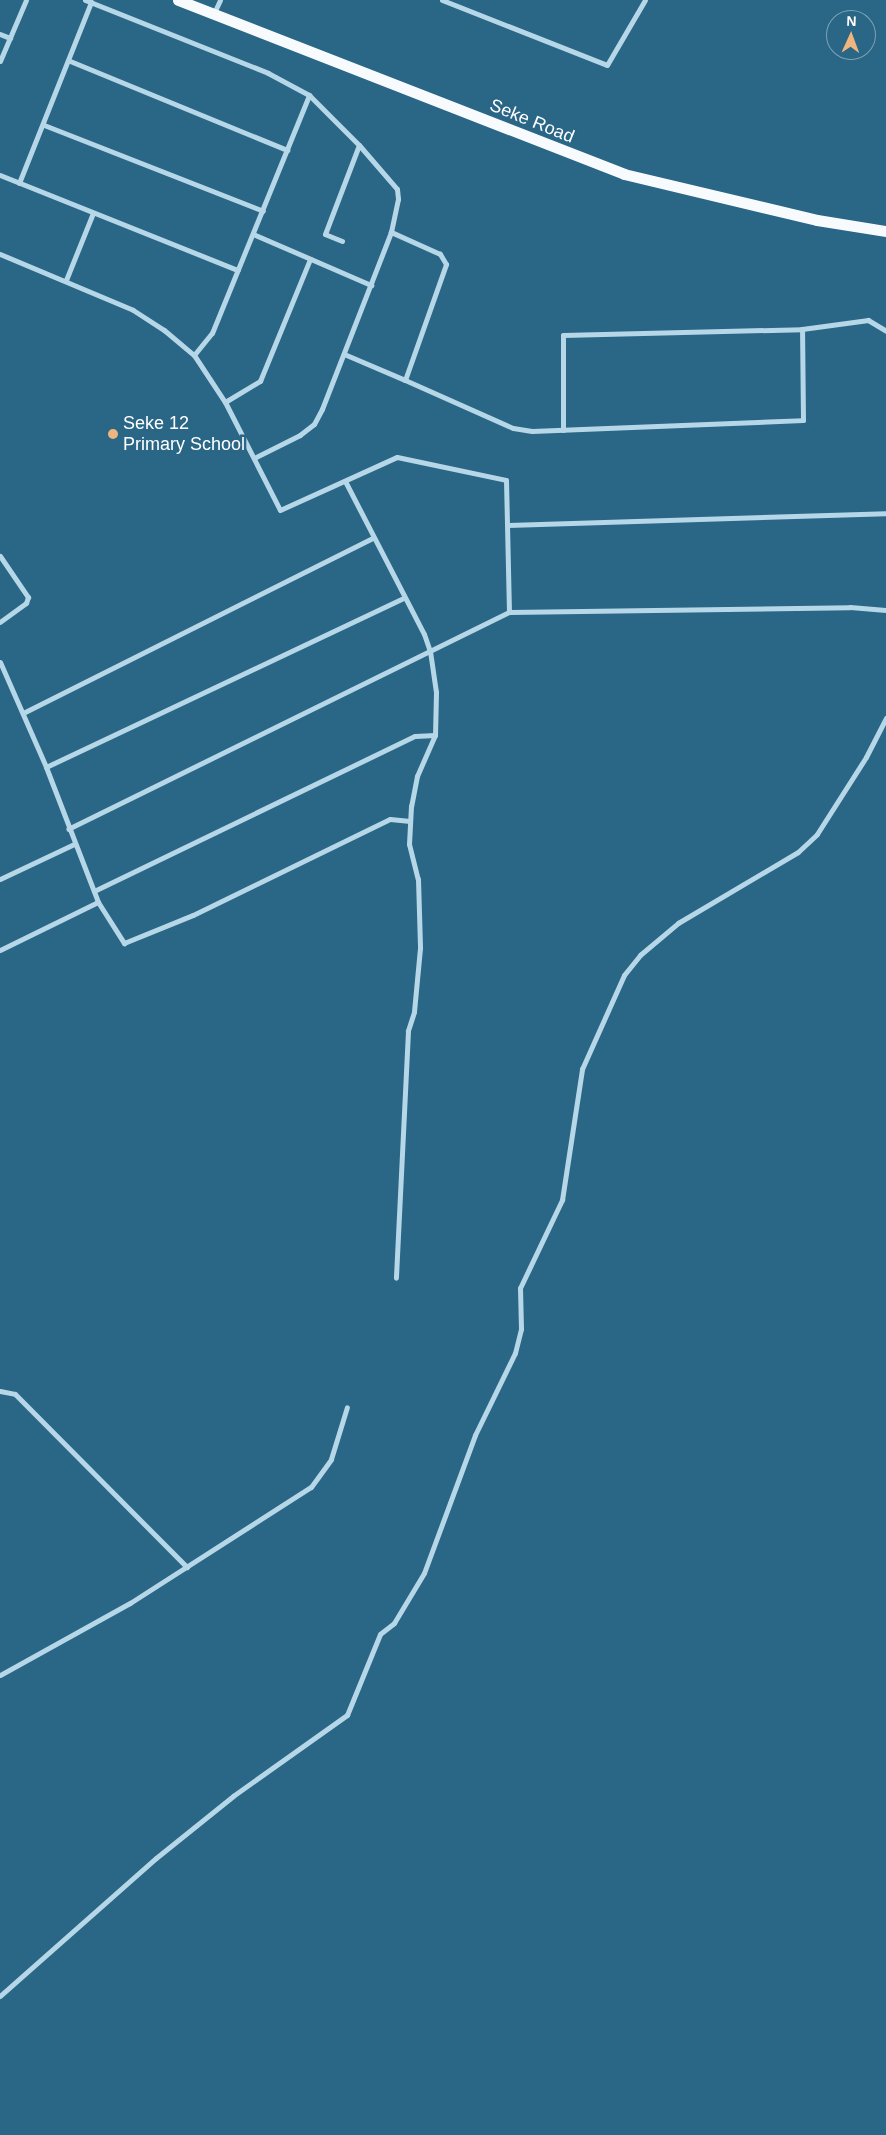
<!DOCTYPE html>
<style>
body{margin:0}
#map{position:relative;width:886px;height:2135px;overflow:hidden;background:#2a6686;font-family:Arial,sans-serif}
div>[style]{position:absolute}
.street>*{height:5px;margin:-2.5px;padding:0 2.5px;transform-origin:2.5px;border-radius:2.5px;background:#b6d7e7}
.primary>*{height:11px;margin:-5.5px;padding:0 5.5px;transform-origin:5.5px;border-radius:5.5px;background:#f8fbfe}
.dots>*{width:14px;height:14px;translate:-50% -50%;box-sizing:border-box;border:2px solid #2a6686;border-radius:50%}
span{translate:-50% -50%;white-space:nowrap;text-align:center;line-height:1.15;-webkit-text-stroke:5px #2a6686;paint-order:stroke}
.street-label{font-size:18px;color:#fff}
.poi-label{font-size:18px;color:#fff}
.left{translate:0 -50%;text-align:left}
.north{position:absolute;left:826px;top:10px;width:50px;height:50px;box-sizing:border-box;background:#2a6686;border:1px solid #7fa3b6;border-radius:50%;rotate:2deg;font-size:14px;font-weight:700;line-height:20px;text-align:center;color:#fff}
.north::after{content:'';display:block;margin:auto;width:18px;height:22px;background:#eeb57e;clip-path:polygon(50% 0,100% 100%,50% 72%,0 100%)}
</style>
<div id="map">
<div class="street">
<div style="left:85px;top:0;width:197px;rotate:21.7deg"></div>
<div style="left:268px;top:73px;width:47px;rotate:28.2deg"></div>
<div style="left:309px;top:95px;width:71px;rotate:45deg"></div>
<div style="left:359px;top:145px;width:58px;rotate:49.2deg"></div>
<div style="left:397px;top:189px;width:10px;rotate:84deg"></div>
<div style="left:398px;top:199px;width:34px;rotate:102deg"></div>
<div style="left:391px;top:232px;width:190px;rotate:111.3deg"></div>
<div style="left:322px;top:409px;width:17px;rotate:118deg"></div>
<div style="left:314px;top:424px;width:18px;rotate:142deg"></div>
<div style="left:300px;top:435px;width:51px;rotate:153.4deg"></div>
<div style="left:442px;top:0;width:177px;rotate:21.5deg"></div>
<div style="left:607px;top:65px;width:75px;rotate:-59.7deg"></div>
<div style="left:214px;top:13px;width:14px;rotate:-65deg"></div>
<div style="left:0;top:34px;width:11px;rotate:22deg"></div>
<div style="left:0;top:61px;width:66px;rotate:-66.9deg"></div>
<div style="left:70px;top:61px;width:235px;rotate:22.3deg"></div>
<div style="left:44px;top:125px;width:235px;rotate:21.4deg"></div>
<div style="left:0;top:175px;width:256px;rotate:21.8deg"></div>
<div style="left:19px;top:183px;width:195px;rotate:-68.3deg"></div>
<div style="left:253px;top:234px;width:129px;rotate:23.4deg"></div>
<div style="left:342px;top:241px;width:18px;rotate:-158deg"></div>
<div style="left:325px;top:234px;width:95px;rotate:-69.1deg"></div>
<div style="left:0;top:254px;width:144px;rotate:22.8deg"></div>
<div style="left:133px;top:310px;width:37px;rotate:33deg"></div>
<div style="left:164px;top:330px;width:39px;rotate:40deg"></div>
<div style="left:194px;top:355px;width:56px;rotate:56.6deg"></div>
<div style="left:225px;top:402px;width:121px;rotate:63deg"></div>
<div style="left:280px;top:510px;width:128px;rotate:-24.4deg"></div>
<div style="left:397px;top:457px;width:111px;rotate:11.9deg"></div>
<div style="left:506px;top:480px;width:132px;rotate:88.7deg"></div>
<div style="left:509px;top:612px;width:491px;rotate:153.8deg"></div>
<div style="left:66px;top:280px;width:72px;rotate:-68.1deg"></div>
<div style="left:344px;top:354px;width:66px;rotate:23.1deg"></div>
<div style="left:405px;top:380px;width:123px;rotate:-70.5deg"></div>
<div style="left:446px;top:264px;width:12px;rotate:-121deg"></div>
<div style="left:440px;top:254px;width:54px;rotate:-155.8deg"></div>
<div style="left:194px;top:355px;width:28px;rotate:-51deg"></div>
<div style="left:212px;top:333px;width:257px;rotate:-67.8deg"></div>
<div style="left:405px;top:380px;width:118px;rotate:24deg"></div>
<div style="left:513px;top:428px;width:19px;rotate:9deg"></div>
<div style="left:532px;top:431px;width:271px;rotate:-2.3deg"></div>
<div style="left:803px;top:420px;width:91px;rotate:-90.6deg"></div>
<div style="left:225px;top:402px;width:41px;rotate:-31deg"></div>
<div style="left:260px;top:381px;width:132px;rotate:-67.7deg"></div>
<div style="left:563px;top:430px;width:95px;rotate:-90deg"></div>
<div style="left:563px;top:335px;width:239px;rotate:-1.4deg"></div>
<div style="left:802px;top:329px;width:67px;rotate:-7.8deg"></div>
<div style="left:868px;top:320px;width:21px;rotate:31deg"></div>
<div style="left:345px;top:481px;width:172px;rotate:62.7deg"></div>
<div style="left:424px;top:634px;width:18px;rotate:71deg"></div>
<div style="left:430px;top:651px;width:41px;rotate:81.7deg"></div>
<div style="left:436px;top:692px;width:43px;rotate:91.3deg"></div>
<div style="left:435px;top:735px;width:45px;rotate:113.7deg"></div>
<div style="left:417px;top:776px;width:31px;rotate:101deg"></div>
<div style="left:411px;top:806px;width:38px;rotate:93deg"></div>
<div style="left:409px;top:844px;width:36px;rotate:76deg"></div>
<div style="left:418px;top:879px;width:69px;rotate:88.3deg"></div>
<div style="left:420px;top:948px;width:64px;rotate:95.4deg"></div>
<div style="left:414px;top:1012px;width:20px;rotate:108deg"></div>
<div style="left:408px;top:1031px;width:247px;rotate:92.8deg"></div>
<div style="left:508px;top:525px;width:378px;rotate:-1.8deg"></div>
<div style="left:0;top:556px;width:50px;rotate:55.7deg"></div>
<div style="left:28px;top:597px;width:6px;rotate:108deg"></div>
<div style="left:26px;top:603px;width:32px;rotate:144deg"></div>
<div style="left:509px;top:612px;width:341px;rotate:-0.8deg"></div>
<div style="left:850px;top:607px;width:36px;rotate:5deg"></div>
<div style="left:0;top:662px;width:115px;rotate:66.3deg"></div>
<div style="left:46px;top:767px;width:145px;rotate:68.9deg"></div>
<div style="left:98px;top:902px;width:49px;rotate:57.6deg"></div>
<div style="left:124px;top:943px;width:74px;rotate:-22.1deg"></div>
<div style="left:193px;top:915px;width:219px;rotate:-26deg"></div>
<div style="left:390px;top:819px;width:20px;rotate:6deg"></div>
<div style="left:23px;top:713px;width:391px;rotate:-26.6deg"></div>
<div style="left:46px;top:767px;width:396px;rotate:-25.3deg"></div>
<div style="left:0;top:879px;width:82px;rotate:-25.3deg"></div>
<div style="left:94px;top:891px;width:356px;rotate:-25.8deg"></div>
<div style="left:415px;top:736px;width:20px;rotate:-3deg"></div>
<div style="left:0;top:950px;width:109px;rotate:-26.1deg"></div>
<div style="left:0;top:1391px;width:15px;rotate:11deg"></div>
<div style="left:15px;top:1394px;width:244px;rotate:45.2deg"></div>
<div style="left:0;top:1675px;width:149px;rotate:-29deg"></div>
<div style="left:130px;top:1603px;width:215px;rotate:-32.7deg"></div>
<div style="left:311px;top:1487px;width:34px;rotate:-54deg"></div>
<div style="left:331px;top:1459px;width:54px;rotate:-72.9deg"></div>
<div style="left:0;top:1996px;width:208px;rotate:-41.5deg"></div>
<div style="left:156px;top:1858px;width:99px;rotate:-38.8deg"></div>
<div style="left:233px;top:1796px;width:140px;rotate:-35.4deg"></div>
<div style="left:347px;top:1715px;width:87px;rotate:-67.8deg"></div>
<div style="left:380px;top:1634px;width:18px;rotate:-38deg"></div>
<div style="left:394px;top:1623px;width:58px;rotate:-59deg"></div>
<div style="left:424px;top:1573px;width:147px;rotate:-69.7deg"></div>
<div style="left:475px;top:1435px;width:91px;rotate:-64deg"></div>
<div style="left:515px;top:1353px;width:25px;rotate:-76deg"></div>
<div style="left:521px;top:1329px;width:41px;rotate:-91.4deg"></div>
<div style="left:520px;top:1288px;width:98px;rotate:-64.5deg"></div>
<div style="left:562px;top:1200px;width:133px;rotate:-81.3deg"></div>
<div style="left:582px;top:1069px;width:103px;rotate:-65.9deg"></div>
<div style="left:624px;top:975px;width:26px;rotate:-51deg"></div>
<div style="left:640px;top:955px;width:50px;rotate:-40.1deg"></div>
<div style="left:678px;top:923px;width:139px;rotate:-30.6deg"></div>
<div style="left:798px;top:852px;width:26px;rotate:-43deg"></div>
<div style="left:817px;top:834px;width:91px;rotate:-57.5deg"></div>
<div style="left:866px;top:757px;width:44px;rotate:-62.9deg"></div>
</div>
<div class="primary">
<div style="left:178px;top:0;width:479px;rotate:21.3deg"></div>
<div style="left:624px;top:174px;width:198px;rotate:13.4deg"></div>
<div style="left:817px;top:220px;width:70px;rotate:9.1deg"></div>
</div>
<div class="dots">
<div style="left:113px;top:434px;background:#eeb57e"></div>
</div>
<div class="street-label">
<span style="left:532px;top:121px;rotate:22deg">Seke Road</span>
</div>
<div class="poi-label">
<span class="left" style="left:123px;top:434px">Seke 12<br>Primary School</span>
</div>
<div class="north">N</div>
</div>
